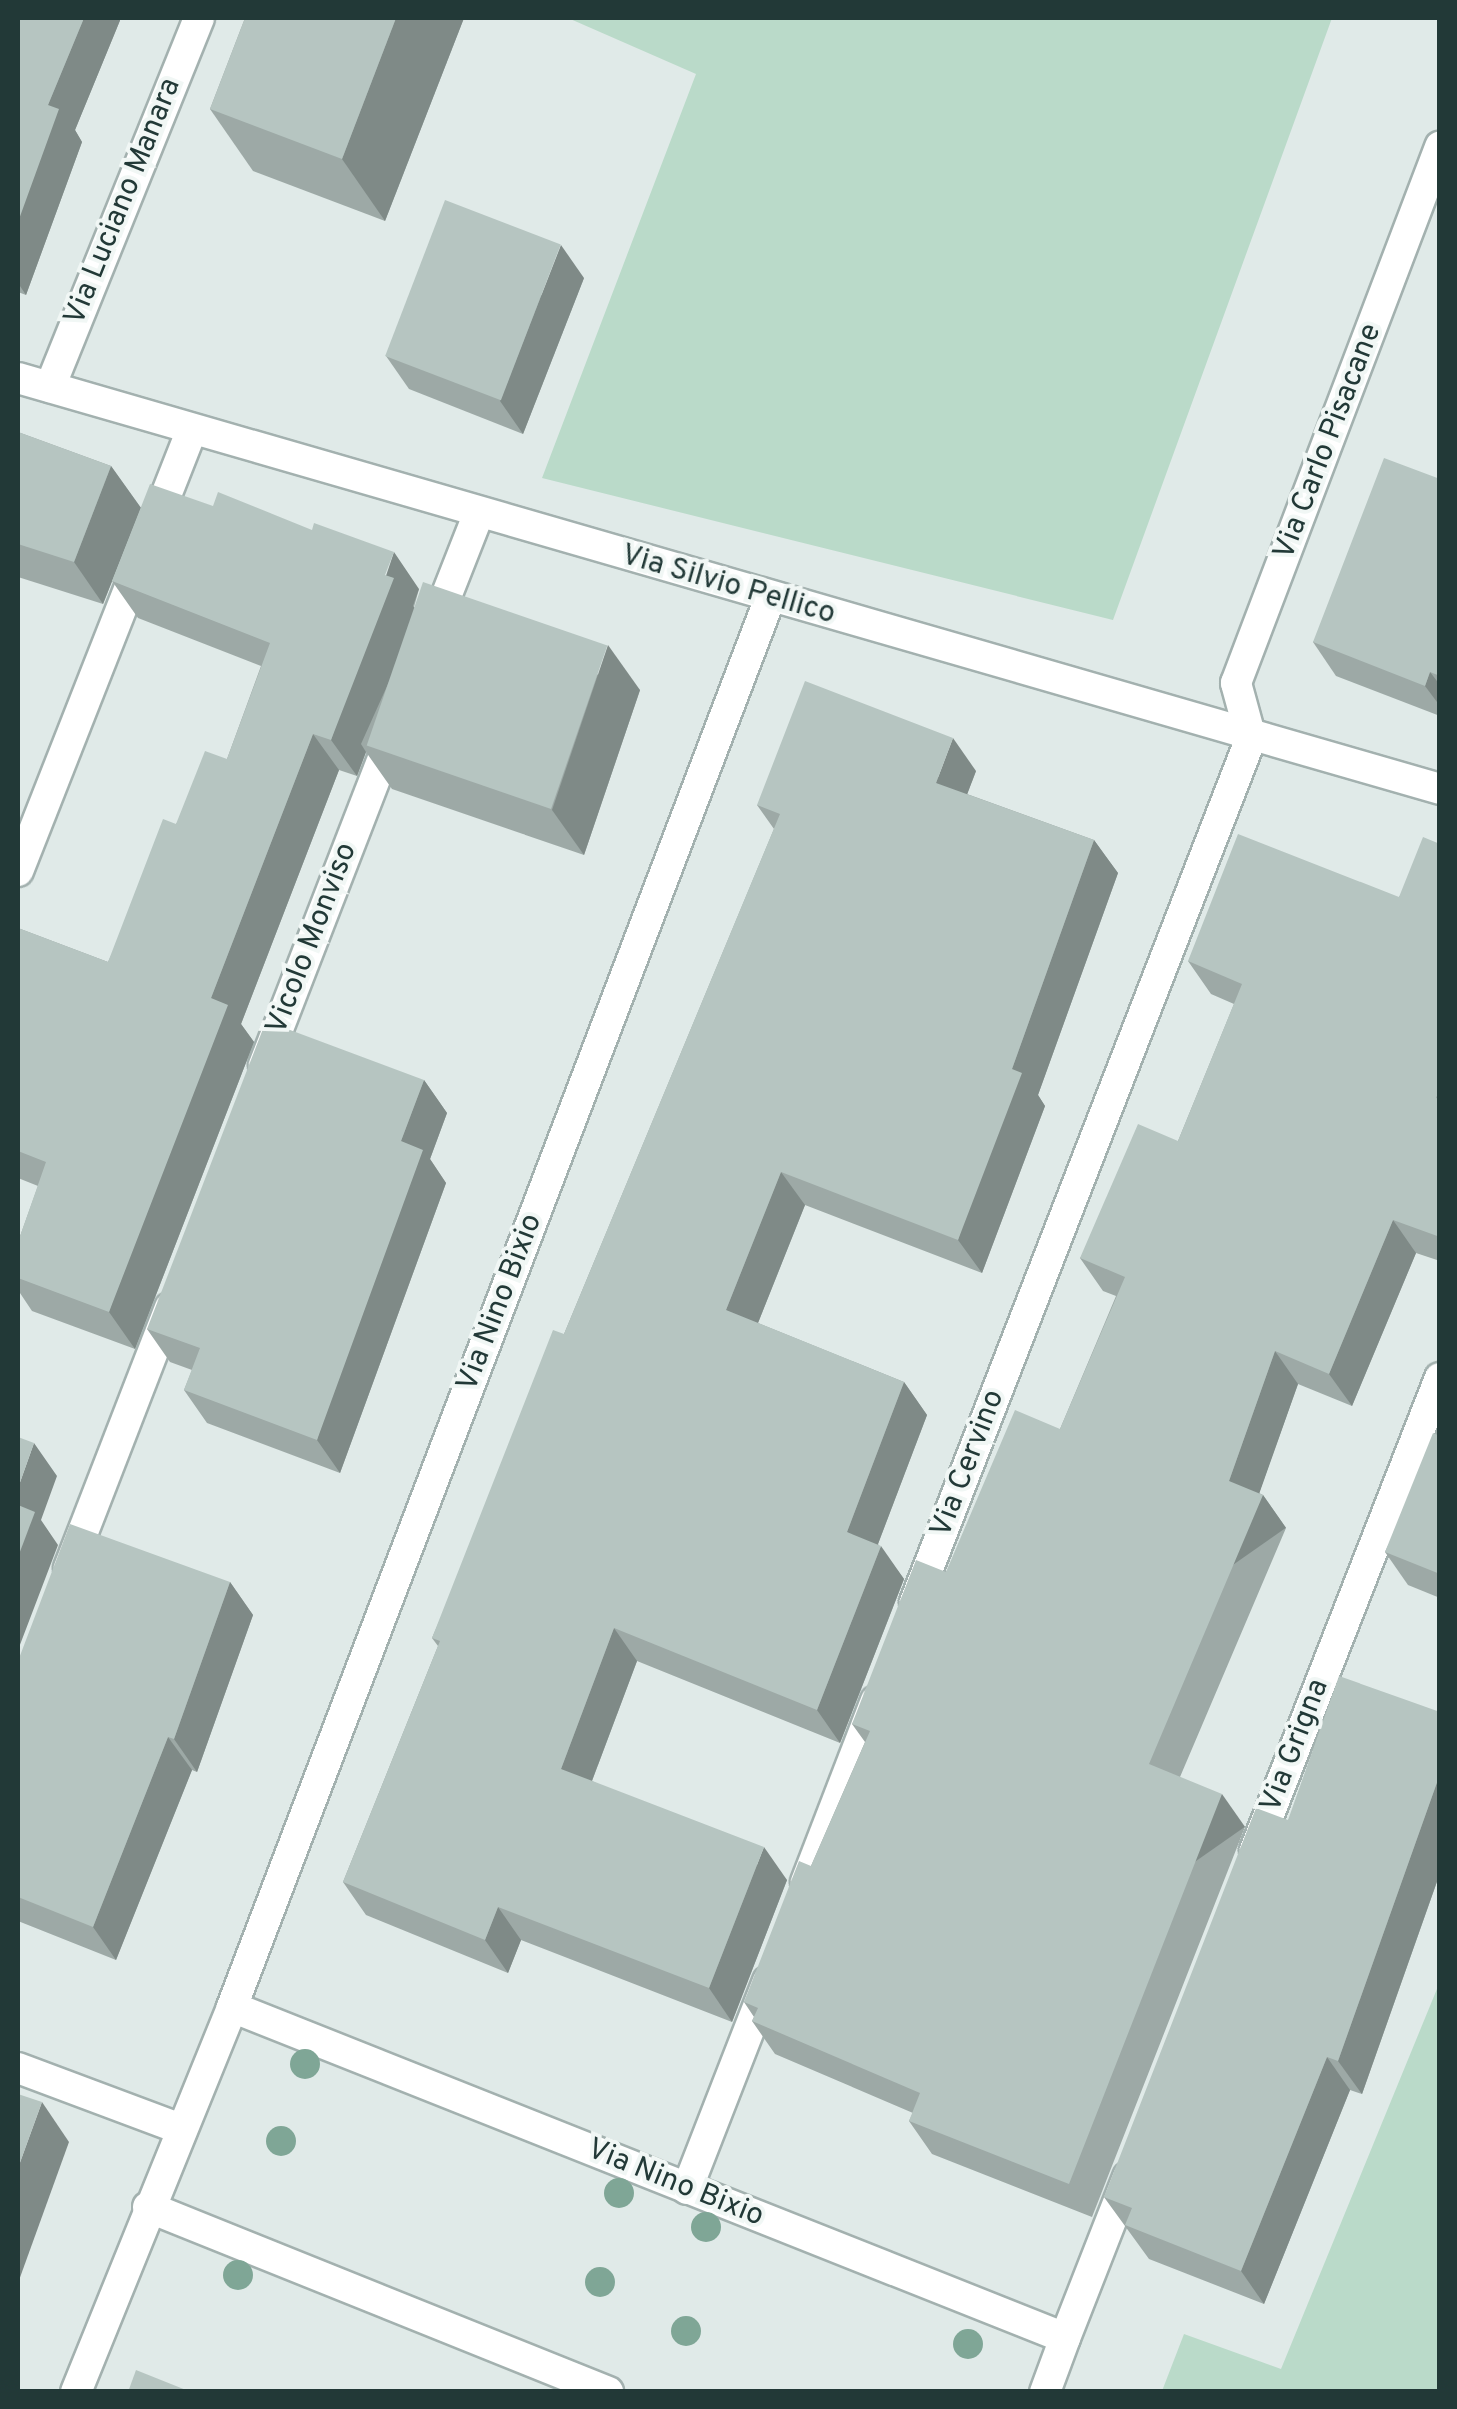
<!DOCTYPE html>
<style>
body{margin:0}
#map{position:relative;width:1457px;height:2409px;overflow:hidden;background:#e0eae8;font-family:Overpass,sans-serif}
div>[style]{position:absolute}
.green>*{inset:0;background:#badac9}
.roads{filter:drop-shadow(2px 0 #a3b1af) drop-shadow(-2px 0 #a3b1af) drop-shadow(0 2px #a3b1af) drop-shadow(0 -2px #a3b1af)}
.service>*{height:30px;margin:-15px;padding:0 15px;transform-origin:15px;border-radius:15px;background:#fff}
.minor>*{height:30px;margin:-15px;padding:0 15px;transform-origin:15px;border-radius:15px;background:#fff}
.tertiary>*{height:30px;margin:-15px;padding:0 15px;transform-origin:15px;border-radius:15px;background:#fff}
.trees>*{width:30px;height:30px;margin:-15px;border-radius:50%;background:#7fa696}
.wall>*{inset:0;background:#9da9a6}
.shaded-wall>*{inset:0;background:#7f8a87;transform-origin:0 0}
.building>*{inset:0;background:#b6c5c1;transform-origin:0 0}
span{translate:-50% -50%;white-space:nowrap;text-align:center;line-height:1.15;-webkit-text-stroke:8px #f1f7f5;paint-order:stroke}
.street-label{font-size:30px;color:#223937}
.frame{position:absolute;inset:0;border:20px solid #223937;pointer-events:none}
</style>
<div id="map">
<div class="green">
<div style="clip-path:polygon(568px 18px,1332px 18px,1113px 620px,542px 478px,696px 74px)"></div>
<div style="clip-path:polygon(1439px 1984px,1439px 2391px,1162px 2391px,1184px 2334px,1281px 2369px)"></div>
</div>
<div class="roads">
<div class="service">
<div style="left:18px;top:871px;width:473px;rotate:-68.5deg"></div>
</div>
<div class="minor">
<div style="left:18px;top:378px;width:1480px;rotate:16.12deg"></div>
<div style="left:50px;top:387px;width:398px;rotate:-68deg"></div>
<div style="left:434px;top:627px;width:123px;rotate:-68.5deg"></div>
<div style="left:264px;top:1065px;width:354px;rotate:-68.8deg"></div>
<div style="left:69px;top:1568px;width:279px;rotate:-68.8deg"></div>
<div style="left:915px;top:1602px;width:927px;rotate:-68.75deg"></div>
<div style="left:1255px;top:1850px;width:507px;rotate:-68.6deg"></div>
<div style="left:806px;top:1882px;width:194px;rotate:-68.9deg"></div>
<div style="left:232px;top:2007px;width:896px;rotate:21.67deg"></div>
<div style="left:1065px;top:2338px;width:58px;rotate:110.3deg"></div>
<div style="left:18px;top:2068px;width:174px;rotate:20.5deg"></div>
<div style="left:687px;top:2189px;width:223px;rotate:-68.7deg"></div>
<div style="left:148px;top:2207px;width:496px;rotate:21.9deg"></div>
<div style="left:1065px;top:2338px;width:173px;rotate:-68.6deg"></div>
<div style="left:76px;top:2392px;width:415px;rotate:-67.9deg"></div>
<div style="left:232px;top:2007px;width:1508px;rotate:-69.1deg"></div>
</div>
<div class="tertiary">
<div style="left:1251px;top:738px;width:57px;rotate:-105.3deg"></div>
<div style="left:1236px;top:683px;width:574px;rotate:-69.16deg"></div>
</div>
</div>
<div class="trees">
<div style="left:305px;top:2064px"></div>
<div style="left:281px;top:2141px"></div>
<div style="left:619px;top:2193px"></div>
<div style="left:706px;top:2227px"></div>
<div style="left:238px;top:2275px"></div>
<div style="left:600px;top:2282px"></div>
<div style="left:686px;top:2331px"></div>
<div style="left:968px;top:2344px"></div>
</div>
<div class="wall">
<div style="clip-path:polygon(18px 18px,121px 18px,75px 130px,82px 142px,26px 295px,18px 292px)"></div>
<div style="clip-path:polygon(245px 18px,464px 18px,385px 221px,253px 171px,210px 109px)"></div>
<div style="clip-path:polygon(584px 278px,523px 434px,409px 389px,386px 356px)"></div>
<div style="clip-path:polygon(18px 432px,111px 466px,141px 508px,103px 604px,18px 577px)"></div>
<div style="clip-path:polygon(1440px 479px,1440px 716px,1336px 676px,1313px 642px)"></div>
<div style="clip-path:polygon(112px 581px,419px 589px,414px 607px,640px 690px,584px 855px,392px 789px,366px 752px,357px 776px,339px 770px,241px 1024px,254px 1042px,135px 1349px,32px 1311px,18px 1290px,18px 1242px,38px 1186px,18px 1178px,18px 928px,108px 962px,176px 824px,227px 759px,261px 666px,138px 618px)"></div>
<div style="clip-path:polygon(976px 771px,967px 794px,1094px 840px,1118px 873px,1038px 1095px,1045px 1106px,982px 1273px,805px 1205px,758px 1323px,904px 1382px,927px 1415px,878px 1544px,904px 1579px,840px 1743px,637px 1661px,592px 1781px,787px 1880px,732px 2022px,521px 1940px,508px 1973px,366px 1915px,343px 1882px,438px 1646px,432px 1638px,564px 1334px,774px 829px,757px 805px)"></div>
<div style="clip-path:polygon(1440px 844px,1440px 1261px,1416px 1253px,1352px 1406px,1298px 1384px,1259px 1493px,1263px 1495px,1286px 1528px,1180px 1777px,1245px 1827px,1092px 2217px,932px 2154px,909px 2121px,913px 2113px,775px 2054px,752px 2021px,754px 2017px,744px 2002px,811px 1866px,865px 1742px,852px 1724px,946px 1572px,1060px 1429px,1116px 1296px,1103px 1291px,1080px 1258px,1178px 1141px,1234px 1004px,1211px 994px,1188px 961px,1399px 897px)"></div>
<div style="clip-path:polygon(424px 1080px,447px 1113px,430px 1159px,446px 1183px,340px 1473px,207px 1423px,184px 1390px,192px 1370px,170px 1362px,147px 1329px)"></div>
<div style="clip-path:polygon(1440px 1436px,1440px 1598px,1408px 1585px,1385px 1552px)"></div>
<div style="clip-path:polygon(230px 1582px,253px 1615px,197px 1772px,192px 1770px,116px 1960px,18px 1921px,18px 1661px)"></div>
<div style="clip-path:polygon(1440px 1712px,1440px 1873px,1362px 2094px,1350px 2090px,1264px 2304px,1149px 2259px,1104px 2197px,1288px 1820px)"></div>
</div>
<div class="shaded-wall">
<div style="clip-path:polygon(84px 18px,121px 18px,75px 130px,82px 142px,26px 295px,18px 283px,18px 222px,48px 105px)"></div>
<div style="clip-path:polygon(396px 18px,464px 18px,385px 221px,342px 159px)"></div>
<div style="clip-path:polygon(561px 245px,584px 278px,523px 434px,500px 401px)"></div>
<div style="clip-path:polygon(111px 466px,141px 508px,103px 604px,74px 562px)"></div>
<div style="clip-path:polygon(394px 552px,419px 589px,413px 606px,419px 615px,361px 744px,366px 752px,357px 776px,331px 740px)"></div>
<div style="clip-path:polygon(608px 645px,640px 690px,584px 855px,552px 810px)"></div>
<div style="clip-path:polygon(1430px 672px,1440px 685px,1440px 706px,1425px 686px)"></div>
<div style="clip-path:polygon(313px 734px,339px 770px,241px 1024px,254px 1042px,135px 1349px,109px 1312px,211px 998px)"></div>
<div style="clip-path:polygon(953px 738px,976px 771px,959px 816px,936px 783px)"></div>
<div style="clip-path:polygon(1094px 840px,1118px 873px,1038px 1095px,1045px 1106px,982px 1273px,958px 1240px,1012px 1069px)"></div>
<div style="clip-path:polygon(424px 1080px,447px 1113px,430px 1159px,446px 1183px,340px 1473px,317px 1440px,401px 1141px)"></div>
<div style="clip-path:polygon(781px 1172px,805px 1205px,750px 1343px,726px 1310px)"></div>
<div style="clip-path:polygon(1393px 1220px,1416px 1253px,1352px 1406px,1329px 1374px)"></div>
<div style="clip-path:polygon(1275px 1351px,1298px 1384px,1252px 1514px,1229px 1481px)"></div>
<div style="clip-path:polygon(904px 1382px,927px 1415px,870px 1565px,847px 1532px)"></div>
<div style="clip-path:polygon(34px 1443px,57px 1476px,41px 1520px,58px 1545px,18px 1650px,18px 1488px)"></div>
<div style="left:1263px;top:1495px;width:40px;height:292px;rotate:55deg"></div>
<div style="clip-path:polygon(881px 1546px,904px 1579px,840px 1743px,817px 1710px)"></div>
<div style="clip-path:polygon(230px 1582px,253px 1615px,197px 1772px,174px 1739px)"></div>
<div style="clip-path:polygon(614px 1628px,637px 1661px,584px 1802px,561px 1769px)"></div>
<div style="clip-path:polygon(168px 1737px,192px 1770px,116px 1960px,93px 1927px)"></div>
<div style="clip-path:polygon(1440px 1774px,1440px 1873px,1362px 2094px,1338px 2061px)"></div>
<div style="left:1222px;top:1794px;width:40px;height:419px;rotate:55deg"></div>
<div style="clip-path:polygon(764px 1847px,787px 1880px,732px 2022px,709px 1988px)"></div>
<div style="clip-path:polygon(498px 1907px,521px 1940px,508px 1973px,485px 1940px)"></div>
<div style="clip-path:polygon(1327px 2057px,1350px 2090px,1264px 2304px,1241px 2271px)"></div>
<div style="clip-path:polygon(42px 2102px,69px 2142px,18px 2283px,18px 2168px)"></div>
</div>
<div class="building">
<div style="clip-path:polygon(18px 18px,84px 18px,48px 105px,59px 109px,18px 222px)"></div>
<div style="clip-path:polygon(245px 18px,396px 18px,342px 159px,210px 109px)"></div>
<div style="left:445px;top:200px;width:124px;height:167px;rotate:21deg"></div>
<div style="clip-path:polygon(18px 432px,111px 466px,74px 562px,18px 544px)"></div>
<div style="clip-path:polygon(1384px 458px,1440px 479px,1440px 676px,1430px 672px,1425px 686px,1313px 642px)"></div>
<div style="clip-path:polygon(150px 484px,213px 506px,218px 492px,312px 530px,314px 523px,394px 552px,385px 575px,394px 578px,331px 740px,313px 734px,211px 998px,228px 1005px,109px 1312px,18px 1278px,18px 1242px,46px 1162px,18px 1151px,18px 928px,108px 962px,163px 819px,176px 824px,205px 751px,227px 759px,270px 643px,112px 581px)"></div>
<div style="left:423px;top:582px;width:195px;height:173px;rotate:19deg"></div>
<div style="clip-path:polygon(805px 681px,953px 738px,936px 783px,1094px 840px,1012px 1069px,1022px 1073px,958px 1240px,781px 1172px,726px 1310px,904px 1382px,847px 1532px,881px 1546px,817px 1710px,614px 1628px,561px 1769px,764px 1847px,709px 1988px,498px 1907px,485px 1940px,343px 1882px,440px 1641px,432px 1638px,553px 1330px,564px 1334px,780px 814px,757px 805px)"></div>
<div style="clip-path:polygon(1238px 834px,1399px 897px,1423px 837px,1440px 844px,1440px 1089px,1436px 1098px,1440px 1099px,1440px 1237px,1393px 1220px,1329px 1374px,1275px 1351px,1229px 1481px,1263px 1495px,1149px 1764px,1222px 1794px,1069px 2184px,909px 2121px,920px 2093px,752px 2021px,758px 2008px,744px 2002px,799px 1861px,811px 1866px,870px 1731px,852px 1724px,916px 1560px,946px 1572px,1015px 1410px,1060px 1429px,1125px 1277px,1080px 1258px,1138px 1124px,1178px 1141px,1242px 984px,1188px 961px)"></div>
<div style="clip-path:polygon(266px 1021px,424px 1080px,401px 1141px,423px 1150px,317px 1440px,184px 1390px,200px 1348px,147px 1329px)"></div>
<div style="clip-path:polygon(1433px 1433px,1440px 1436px,1440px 1574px,1385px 1552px)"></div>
<div style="clip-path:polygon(18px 1437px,34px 1443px,18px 1488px)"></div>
<div style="clip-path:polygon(18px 1505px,35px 1512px,18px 1557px)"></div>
<div style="clip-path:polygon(70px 1524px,230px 1582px,174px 1739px,168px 1737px,93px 1927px,18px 1897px,18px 1661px)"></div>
<div style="clip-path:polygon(1339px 1676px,1440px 1712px,1440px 1774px,1338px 2061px,1327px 2057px,1241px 2271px,1125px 2225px,1132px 2208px,1104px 2197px,1256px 1808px,1288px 1820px)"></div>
<div style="clip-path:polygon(18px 2094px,42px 2102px,18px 2168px)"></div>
<div style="clip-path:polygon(136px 2370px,191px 2392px,128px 2392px)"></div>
</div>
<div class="street-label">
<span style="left:124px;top:202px;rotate:-68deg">Via Luciano Manara</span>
<span style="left:1329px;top:442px;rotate:-69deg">Via Carlo Pisacane</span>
<span style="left:728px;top:586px;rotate:16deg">Via Silvio Pellico</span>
<span style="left:313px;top:939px;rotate:-69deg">Vicolo Monviso</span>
<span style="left:501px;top:1303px;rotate:-69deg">Via Nino Bixio</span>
<span style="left:969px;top:1464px;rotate:-69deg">Via Cervino</span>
<span style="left:1296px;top:1746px;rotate:-69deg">Via Grigna</span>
<span style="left:675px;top:2184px;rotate:22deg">Via Nino Bixio</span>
</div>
<div class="frame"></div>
</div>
